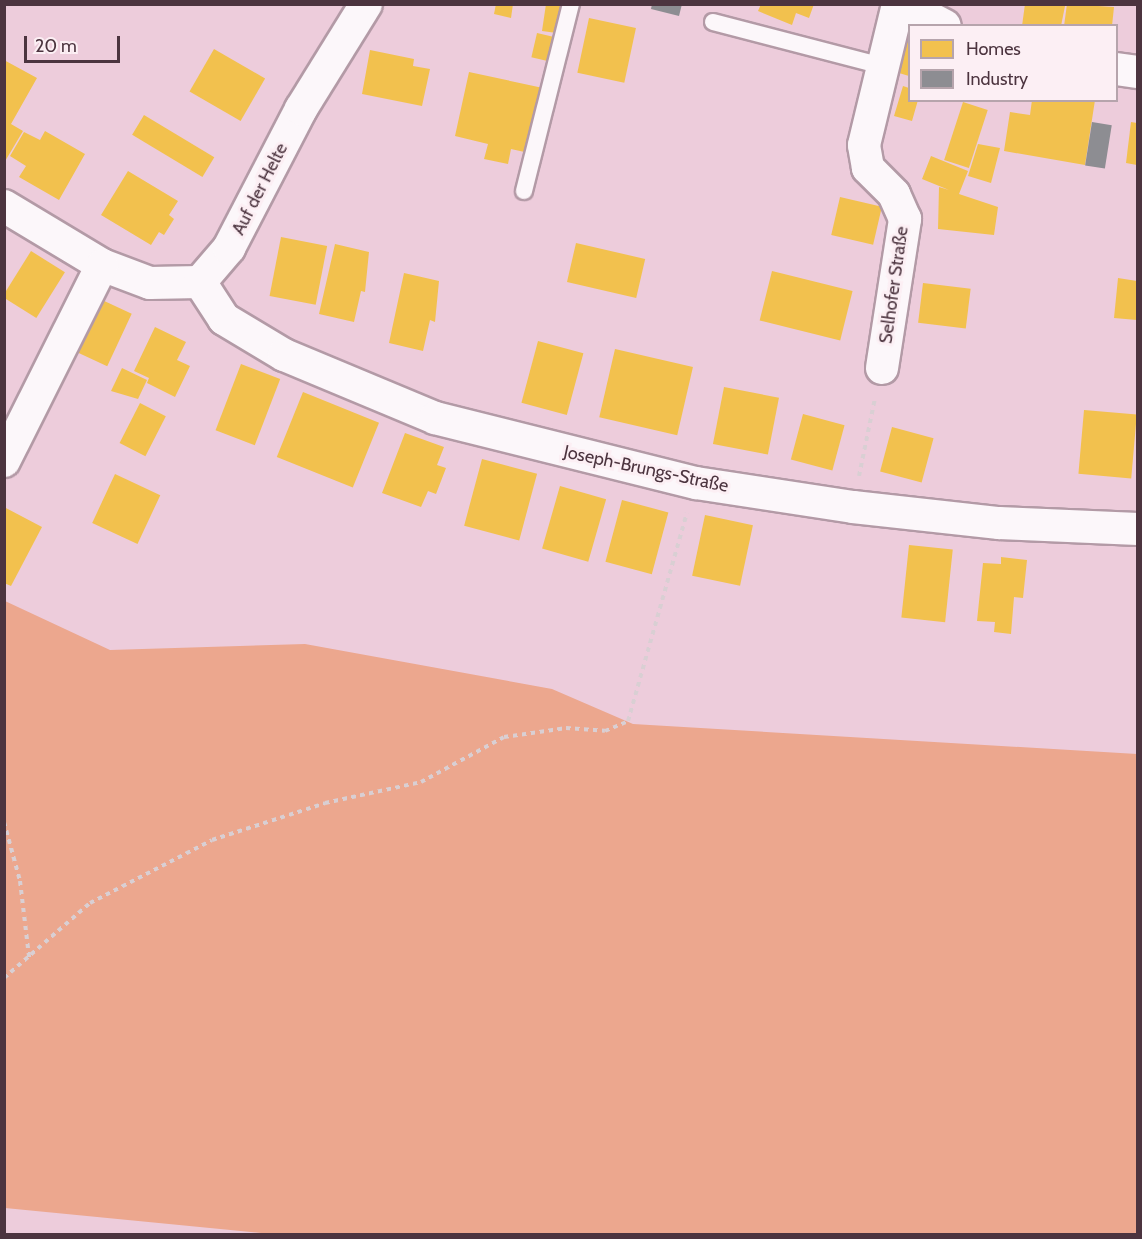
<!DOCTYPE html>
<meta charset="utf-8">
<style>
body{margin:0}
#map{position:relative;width:1142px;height:1239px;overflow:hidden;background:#edccdb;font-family:Cabin,sans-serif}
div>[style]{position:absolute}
.green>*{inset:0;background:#eca78e}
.homes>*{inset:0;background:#f2c14e;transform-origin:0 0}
.industry>*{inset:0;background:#8d8d92;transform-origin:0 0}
.path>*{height:4px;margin-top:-2px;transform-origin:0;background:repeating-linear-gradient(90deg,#d9cfd3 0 4.5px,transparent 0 9px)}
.roads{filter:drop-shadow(2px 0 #b39aa6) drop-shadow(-2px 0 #b39aa6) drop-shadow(0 2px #b39aa6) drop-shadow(0 -2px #b39aa6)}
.lane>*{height:16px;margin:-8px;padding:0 8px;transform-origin:8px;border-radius:8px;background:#fcf7fa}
.street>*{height:32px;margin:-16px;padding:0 16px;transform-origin:16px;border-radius:16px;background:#fcf7fa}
span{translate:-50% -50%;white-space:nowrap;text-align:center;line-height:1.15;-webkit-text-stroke:6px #fceff4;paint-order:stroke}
.street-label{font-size:18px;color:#4c343f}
.frame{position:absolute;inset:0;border:6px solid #4c343f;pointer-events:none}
.legend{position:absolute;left:908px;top:24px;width:210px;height:78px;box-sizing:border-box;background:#fceff4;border:2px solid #b6a4ac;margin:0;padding:8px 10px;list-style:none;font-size:18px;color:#4c343f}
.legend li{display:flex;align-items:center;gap:12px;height:30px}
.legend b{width:30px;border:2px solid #b6a4ac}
.scale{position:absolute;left:24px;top:36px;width:96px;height:27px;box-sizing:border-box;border:3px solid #4c343f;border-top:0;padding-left:8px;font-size:18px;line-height:21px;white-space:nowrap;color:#4c343f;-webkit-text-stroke:4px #fceff4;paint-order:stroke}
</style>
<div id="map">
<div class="green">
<div style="clip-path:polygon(5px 601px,110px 650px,305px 644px,552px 689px,633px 724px,1137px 754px,1137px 1234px,271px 1234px,5px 1208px)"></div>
</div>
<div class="homes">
<div style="clip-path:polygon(496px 4px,513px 4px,511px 18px,494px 14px)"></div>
<div style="clip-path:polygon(546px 4px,569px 4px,564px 34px,542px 31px)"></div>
<div style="clip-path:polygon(761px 4px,814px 4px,809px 18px,796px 13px,792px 25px,758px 11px)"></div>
<div style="clip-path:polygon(1025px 4px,1065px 6px,1061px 26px,1022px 26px)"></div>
<div style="clip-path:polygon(1067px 4px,1114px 7px,1112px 26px,1064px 26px)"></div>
<div style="left:589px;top:18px;width:48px;height:56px;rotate:12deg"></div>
<div style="clip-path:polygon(900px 28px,909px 30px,909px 76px,889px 70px)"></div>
<div style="left:537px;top:33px;width:22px;height:25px;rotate:13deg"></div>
<div style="left:214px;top:49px;width:59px;height:49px;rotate:30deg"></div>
<div style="clip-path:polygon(370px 50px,414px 59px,413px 66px,430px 69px,422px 106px,362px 94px)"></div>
<div style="clip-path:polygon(4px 60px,37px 78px,11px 124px,23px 131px,4px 163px)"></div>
<div style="clip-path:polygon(469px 72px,543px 88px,529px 153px,511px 149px,508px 164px,484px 159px,488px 144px,455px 136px)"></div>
<div style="clip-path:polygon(903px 86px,909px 88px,909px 100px,918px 100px,912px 121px,894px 116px)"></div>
<div style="clip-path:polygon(1032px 100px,1095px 100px,1085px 165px,1004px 151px,1010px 112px,1030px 115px)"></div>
<div style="left:963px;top:102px;width:26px;height:61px;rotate:18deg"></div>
<div style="left:144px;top:115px;width:82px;height:23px;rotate:31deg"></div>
<div style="clip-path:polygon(1131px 122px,1137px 123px,1137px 165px,1126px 163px)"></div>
<div style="clip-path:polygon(45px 131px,85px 154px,59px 200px,19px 177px,26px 166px,10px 156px,24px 132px,40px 140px)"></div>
<div style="clip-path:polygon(978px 144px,1000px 148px,991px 183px,968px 176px)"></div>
<div style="clip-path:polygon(931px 156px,968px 171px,959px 194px,998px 207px,994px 235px,938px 229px,939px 187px,949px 190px,922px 179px)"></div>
<div style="clip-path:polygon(128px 171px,178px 201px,169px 215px,174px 219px,164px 235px,159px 232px,151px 245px,101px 215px)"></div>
<div style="left:840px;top:197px;width:43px;height:39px;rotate:13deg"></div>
<div style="left:281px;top:237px;width:47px;height:60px;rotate:11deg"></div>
<div style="left:576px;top:243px;width:71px;height:40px;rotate:13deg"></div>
<div style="clip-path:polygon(335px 244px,369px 252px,365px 292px,361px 291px,354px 322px,319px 314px)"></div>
<div style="left:31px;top:251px;width:40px;height:54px;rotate:32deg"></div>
<div style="left:772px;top:271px;width:83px;height:51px;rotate:14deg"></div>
<div style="clip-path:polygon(404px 273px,439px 281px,435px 322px,430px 320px,423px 351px,389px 343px)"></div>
<div style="clip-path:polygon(1118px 278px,1137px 281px,1137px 320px,1114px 318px)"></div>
<div style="left:923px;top:283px;width:48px;height:40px;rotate:7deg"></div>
<div style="left:100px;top:299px;width:35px;height:58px;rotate:25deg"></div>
<div style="clip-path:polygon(155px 327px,186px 342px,177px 360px,190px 366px,175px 397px,147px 383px,149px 378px,134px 371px)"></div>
<div style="left:538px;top:341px;width:47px;height:64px;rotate:15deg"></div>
<div style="left:615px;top:349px;width:80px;height:70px;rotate:13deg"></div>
<div style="left:241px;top:364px;width:42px;height:71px;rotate:21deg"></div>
<div style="clip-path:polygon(122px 368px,147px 380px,138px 399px,111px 391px)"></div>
<div style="left:724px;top:387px;width:56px;height:58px;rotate:11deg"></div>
<div style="left:303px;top:392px;width:82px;height:70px;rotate:22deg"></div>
<div style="left:140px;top:403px;width:29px;height:45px;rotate:27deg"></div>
<div style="left:1084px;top:410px;width:53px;height:64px;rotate:5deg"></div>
<div style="left:803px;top:414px;width:43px;height:47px;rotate:15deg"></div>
<div style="left:892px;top:427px;width:43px;height:46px;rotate:15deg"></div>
<div style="clip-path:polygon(405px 433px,444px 447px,437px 465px,446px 468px,436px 494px,428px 491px,421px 507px,382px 493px)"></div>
<div style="left:482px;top:459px;width:57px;height:69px;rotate:15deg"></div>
<div style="left:115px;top:474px;width:50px;height:54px;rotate:25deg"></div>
<div style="left:560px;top:486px;width:48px;height:65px;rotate:16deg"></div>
<div style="left:622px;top:500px;width:48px;height:64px;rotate:15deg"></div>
<div style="clip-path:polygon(4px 507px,42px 527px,11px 586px,4px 583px)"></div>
<div style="left:705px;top:515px;width:49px;height:62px;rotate:12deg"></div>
<div style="left:909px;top:545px;width:44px;height:73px;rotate:6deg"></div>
<div style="clip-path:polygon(1001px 557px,1027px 560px,1023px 598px,1014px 597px,1011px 634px,994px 632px,995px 622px,977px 621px,983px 563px,1001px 564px)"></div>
</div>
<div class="industry">
<div style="clip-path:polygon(652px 4px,682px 4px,679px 16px,651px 9px)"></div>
<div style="left:1092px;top:122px;width:20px;height:44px;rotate:9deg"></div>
</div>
<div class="path">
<div style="left:859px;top:476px;width:80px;rotate:-78.4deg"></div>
<div style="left:4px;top:822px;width:61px;rotate:74.8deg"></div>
<div style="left:20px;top:881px;width:77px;rotate:83.2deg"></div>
<div style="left:4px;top:978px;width:114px;rotate:-41.1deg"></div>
<div style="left:90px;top:903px;width:137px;rotate:-27.3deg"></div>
<div style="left:212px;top:840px;width:119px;rotate:-18.1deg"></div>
<div style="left:325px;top:803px;width:98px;rotate:-12.3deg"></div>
<div style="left:421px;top:782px;width:94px;rotate:-28.5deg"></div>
<div style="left:504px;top:737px;width:63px;rotate:-8.3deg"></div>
<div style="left:566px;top:728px;width:39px;rotate:4deg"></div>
<div style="left:605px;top:731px;width:25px;rotate:-23deg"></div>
<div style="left:628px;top:721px;width:216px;rotate:-74.2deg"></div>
</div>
<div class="roads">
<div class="lane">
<div style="left:713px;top:22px;width:175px;rotate:14.6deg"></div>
<div style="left:524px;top:191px;width:193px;rotate:-75.9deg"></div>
</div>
<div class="street">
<div style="left:903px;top:4px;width:47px;rotate:27.6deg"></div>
<div style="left:1116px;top:69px;width:22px;rotate:8deg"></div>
<div style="left:4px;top:206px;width:114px;rotate:31deg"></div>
<div style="left:102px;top:265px;width:51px;rotate:20.6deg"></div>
<div style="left:150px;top:283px;width:50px;rotate:-1.1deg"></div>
<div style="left:200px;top:282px;width:45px;rotate:-49.5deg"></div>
<div style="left:229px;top:248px;width:157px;rotate:-62.6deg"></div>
<div style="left:301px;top:109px;width:123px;rotate:-58.2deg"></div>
<div style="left:200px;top:282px;width:44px;rotate:57deg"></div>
<div style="left:224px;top:319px;width:70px;rotate:31deg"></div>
<div style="left:284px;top:355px;width:164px;rotate:22.6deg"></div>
<div style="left:435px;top:418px;width:269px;rotate:14deg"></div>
<div style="left:696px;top:483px;width:159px;rotate:8.7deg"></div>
<div style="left:853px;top:507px;width:147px;rotate:6.3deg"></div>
<div style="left:999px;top:523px;width:139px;rotate:2.5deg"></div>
<div style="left:882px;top:368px;width:151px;rotate:-81.2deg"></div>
<div style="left:905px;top:219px;width:27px;rotate:-114deg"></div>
<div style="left:894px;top:194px;width:37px;rotate:-135deg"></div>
<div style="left:868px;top:168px;width:23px;rotate:-100deg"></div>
<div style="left:864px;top:145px;width:145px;rotate:-76.4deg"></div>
<div style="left:4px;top:461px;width:219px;rotate:-63.4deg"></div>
</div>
</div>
<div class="street-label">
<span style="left:260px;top:189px;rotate:-63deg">Auf der Helte</span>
<span style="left:894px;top:285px;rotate:-82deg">Selhofer Straße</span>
<span style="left:646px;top:469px;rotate:12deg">Joseph-Brungs-Straße</span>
</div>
<div class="frame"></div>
<ul class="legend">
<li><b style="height:16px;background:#f2c14e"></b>Homes</li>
<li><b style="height:16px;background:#8d8d92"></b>Industry</li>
</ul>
<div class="scale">20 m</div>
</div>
